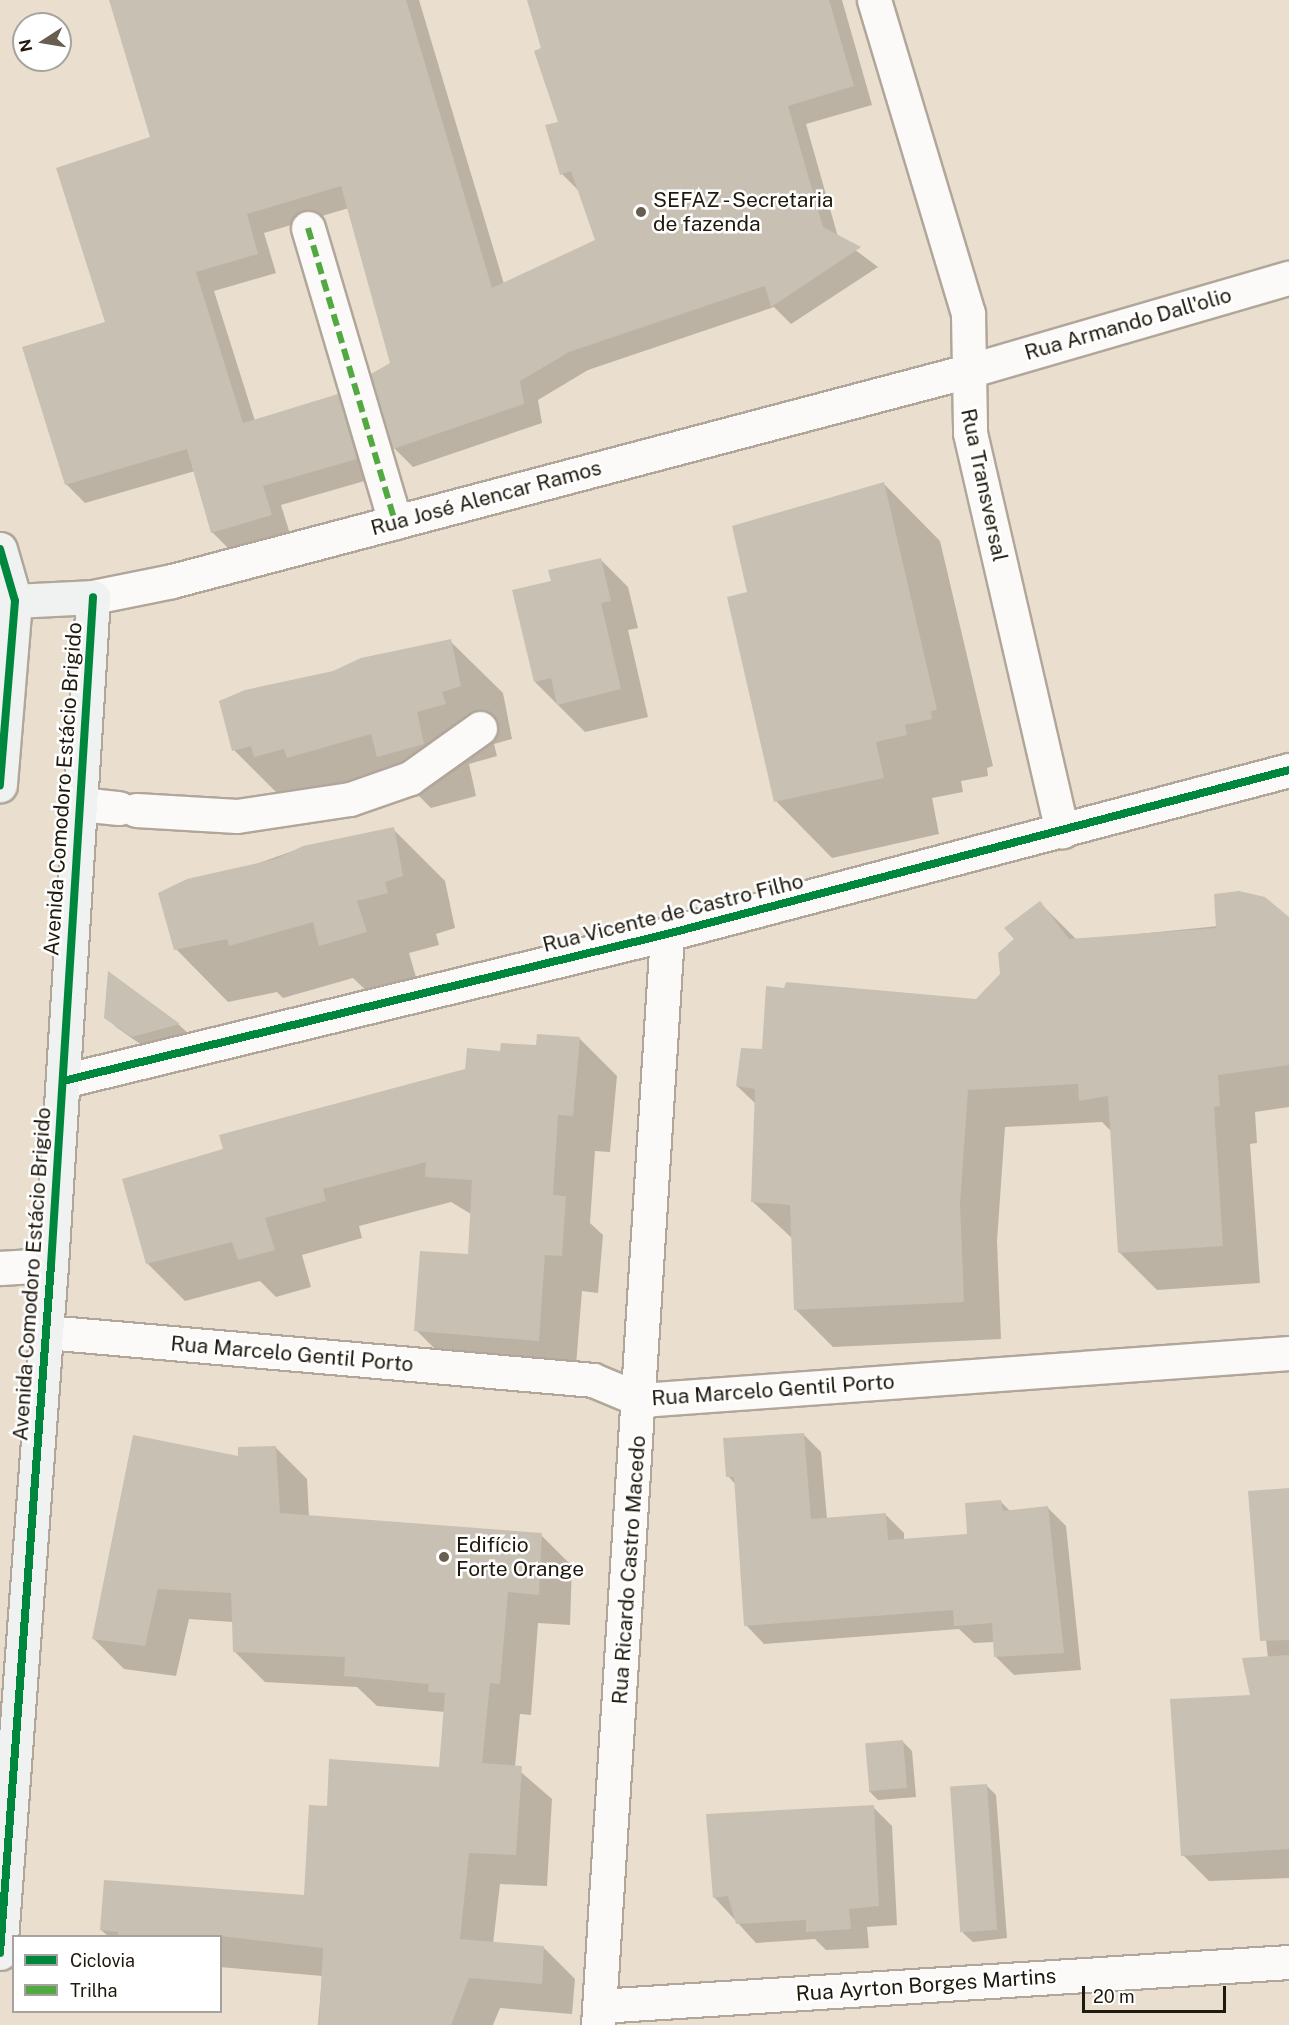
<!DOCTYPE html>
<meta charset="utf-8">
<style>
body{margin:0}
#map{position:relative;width:1289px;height:2025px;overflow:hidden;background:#eadfce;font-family:"Public Sans",sans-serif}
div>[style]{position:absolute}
.shadow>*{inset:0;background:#0003}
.building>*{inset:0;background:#c8c0b2;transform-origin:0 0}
.roads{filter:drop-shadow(2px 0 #b0a79a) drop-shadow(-2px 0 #b0a79a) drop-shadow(0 2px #b0a79a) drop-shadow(0 -2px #b0a79a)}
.minor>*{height:33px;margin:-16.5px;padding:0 16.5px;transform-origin:16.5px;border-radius:16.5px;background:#fcfaf8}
.major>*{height:33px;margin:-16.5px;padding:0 16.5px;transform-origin:16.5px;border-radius:16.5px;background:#eff2f1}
.quiet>*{height:6px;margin-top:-3px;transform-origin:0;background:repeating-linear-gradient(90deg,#52a941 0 12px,transparent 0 18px)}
.cycleway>*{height:8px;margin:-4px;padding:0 4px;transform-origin:4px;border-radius:4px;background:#00873e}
.dots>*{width:16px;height:16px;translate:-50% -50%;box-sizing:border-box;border:3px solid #fff;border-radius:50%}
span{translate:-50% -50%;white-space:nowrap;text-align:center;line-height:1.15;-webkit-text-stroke:5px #fff;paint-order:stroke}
.poi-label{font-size:21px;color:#20190d}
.left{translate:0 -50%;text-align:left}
.street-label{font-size:21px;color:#20190d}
.legend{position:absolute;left:12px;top:1935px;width:210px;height:78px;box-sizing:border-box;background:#fff;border:2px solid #a6a39e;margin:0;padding:8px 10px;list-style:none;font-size:18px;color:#20190d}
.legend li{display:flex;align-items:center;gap:12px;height:30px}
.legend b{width:30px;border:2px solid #a6a39e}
.north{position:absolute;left:12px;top:12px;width:60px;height:60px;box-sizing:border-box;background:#fff;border:2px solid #a6a39e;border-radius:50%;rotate:258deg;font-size:16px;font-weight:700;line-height:24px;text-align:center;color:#20190d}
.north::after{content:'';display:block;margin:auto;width:21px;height:27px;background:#675e51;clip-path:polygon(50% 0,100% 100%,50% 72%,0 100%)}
.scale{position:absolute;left:1082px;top:1986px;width:144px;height:27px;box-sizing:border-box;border:3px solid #20190d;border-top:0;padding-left:8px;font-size:18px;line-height:21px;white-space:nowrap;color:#20190d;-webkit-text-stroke:4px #fff;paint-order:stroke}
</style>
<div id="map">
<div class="shadow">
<div style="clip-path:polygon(111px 0,419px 0,504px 284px,597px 241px,580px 192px,562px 174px,560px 123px,529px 0,842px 0,872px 105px,806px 124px,838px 237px,878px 267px,791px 324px,774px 307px,588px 370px,538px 400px,542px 423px,413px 467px,394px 448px,392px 364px,349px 208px,264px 233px,276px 273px,214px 291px,255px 421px,337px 395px,356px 414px,375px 478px,281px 505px,290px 534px,231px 551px,212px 532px,195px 471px,85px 503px,66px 484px,152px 138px)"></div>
<div style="clip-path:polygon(884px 484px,940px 541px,993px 766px,987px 768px,988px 776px,961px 781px,963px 792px,932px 798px,939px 834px,832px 858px,776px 801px,749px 593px)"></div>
<div style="clip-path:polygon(601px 560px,628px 587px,638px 628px,628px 630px,648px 717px,585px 732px,535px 682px)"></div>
<div style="clip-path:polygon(450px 641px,503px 693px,512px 739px,494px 744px,497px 756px,469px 764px,476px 796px,431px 808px,412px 789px,286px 802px,234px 750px,334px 672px)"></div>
<div style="clip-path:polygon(393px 829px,445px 881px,455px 928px,436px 934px,439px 945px,409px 953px,418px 984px,373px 997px,353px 978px,283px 998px,277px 992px,228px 1002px,176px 949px,219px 877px,304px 847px)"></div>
<div style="clip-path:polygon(1040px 903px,1077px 940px,1289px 919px,1289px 1107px,1255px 1112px,1257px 1143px,1250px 1144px,1260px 1283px,1157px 1290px,1119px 1252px,1112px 1132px,1102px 1122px,1005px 1127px,997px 1241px,1001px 1339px,833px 1347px,795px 1309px,793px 1239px,753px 1202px,756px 1104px,737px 1086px,763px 1051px,977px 1000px,1001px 975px)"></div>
<div style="clip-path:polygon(109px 974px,179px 1025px,188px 1033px,143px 1046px,116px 1027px,106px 1017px)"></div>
<div style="clip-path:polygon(580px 1039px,617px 1076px,610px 1152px,595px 1151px,590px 1223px,603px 1235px,598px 1293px,582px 1291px,575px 1378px,453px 1367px,416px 1330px,469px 1255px,471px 1214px,451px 1202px,359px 1226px,362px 1238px,302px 1255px,311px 1287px,276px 1297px,260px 1281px,185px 1301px,148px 1264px,225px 1150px,467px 1070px,501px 1053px)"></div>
<div style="clip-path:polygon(803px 1434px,821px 1452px,827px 1519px,885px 1514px,904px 1533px,904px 1541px,969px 1535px,1001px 1502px,1011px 1512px,1048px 1508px,1066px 1526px,1081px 1670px,1014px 1675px,996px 1657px,995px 1642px,974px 1643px,959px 1629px,764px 1644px,746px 1625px,736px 1485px,728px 1476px)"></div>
<div style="clip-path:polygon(276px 1448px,307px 1479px,309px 1517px,541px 1535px,572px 1566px,570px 1625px,538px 1623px,531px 1715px,520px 1714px,515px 1767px,552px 1799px,547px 1886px,500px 1884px,493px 1944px,544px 1948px,575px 1979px,572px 2014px,500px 2008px,493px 2025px,318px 2025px,322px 1976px,220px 1967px,220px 1936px,108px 1936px,101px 1930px,305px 1896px,328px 1808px,440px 1769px,445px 1712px,377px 1706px,357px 1687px,265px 1682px,234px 1651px,233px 1622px,189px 1619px,176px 1676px,124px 1669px,93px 1638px,240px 1458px)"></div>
<div style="clip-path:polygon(1289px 1489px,1289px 1878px,1209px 1881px,1183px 1855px,1268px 1658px,1250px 1492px)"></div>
<div style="clip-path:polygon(903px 1742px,912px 1751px,916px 1797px,878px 1800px,869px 1791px)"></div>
<div style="clip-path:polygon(987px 1786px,996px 1795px,1007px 1938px,973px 1942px,963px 1933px)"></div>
<div style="clip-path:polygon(873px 1807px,892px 1826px,897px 1925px,867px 1927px,869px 1948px,826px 1950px,815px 1939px,756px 1943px,714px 1897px)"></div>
</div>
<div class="building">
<div style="clip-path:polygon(109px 0,406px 0,492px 288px,595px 240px,571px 171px,560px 175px,545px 125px,558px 122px,534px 51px,541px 48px,527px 0,829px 0,854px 86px,788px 106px,823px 227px,861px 247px,771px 307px,765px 286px,569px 352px,520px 381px,524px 404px,393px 449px,371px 374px,390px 363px,341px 186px,247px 214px,258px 254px,196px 272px,243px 423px,338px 394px,357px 459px,263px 486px,272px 515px,211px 533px,187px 449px,65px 485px,22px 347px,105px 322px,56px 168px,150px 137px)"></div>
<div style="clip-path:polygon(884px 482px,937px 710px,931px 711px,932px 719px,905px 725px,907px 735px,876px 742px,884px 778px,774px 802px,727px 597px,747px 592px,732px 526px)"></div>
<div style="clip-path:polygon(601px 558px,611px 601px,601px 603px,621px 689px,557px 705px,551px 678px,534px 682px,512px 590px,551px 581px,548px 570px)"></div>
<div style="clip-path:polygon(451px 639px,461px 686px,442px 692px,446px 704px,417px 712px,424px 744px,377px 757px,371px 734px,287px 758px,284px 749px,254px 757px,251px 746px,232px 751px,219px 701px,245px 690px,333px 671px,361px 658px)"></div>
<div style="clip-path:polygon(394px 827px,403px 876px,385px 882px,388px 893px,357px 901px,367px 932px,319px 946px,313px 922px,229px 946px,227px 939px,174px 950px,158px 893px,187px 879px,276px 859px,303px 846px)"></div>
<div style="clip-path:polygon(1239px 891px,1265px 897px,1289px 917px,1289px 1065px,1218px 1075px,1220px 1106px,1214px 1107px,1223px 1246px,1118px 1253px,1108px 1096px,1079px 1101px,1078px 1084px,968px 1090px,960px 1203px,964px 1302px,794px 1310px,790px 1205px,751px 1202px,755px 1089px,736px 1086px,741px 1048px,762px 1049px,766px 986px,784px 988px,786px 982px,976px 999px,1000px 974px,998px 953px,1014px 939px,1004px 928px,1040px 901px,1069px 939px,1216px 928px,1214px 894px)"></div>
<div style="clip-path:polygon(108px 971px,180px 1024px,132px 1037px,104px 1018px)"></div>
<div style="clip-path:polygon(537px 1034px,580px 1037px,573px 1116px,558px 1115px,553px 1195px,566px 1196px,562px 1256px,545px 1255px,539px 1341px,414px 1331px,420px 1251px,468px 1254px,472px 1180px,425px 1177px,426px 1162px,323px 1189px,326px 1201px,265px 1218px,275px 1250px,238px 1260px,232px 1242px,146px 1264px,122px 1179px,223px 1149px,219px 1135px,465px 1069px,467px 1048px,500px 1051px,501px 1043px,536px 1045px)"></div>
<div style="clip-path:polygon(804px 1433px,811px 1519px,886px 1513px,888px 1540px,967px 1534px,965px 1503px,1001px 1500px,1003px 1511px,1048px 1506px,1064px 1653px,994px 1657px,992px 1623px,954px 1626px,953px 1610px,744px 1626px,734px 1477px,726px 1477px,723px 1438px)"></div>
<div style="clip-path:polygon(133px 1435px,238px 1456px,238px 1447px,276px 1446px,280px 1513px,542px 1533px,539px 1595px,508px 1592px,500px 1684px,490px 1683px,482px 1763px,522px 1766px,516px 1855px,469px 1853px,460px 1939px,544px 1946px,542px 1984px,469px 1978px,451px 2025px,319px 2025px,323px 1948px,220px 1936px,118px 1936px,118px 1932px,100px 1930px,104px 1880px,304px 1895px,309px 1805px,327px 1806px,329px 1759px,439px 1767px,445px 1693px,428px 1692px,429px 1684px,344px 1676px,345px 1657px,233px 1652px,231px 1593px,158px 1589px,145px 1646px,92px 1639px)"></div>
<div style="clip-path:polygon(1289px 1488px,1289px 1640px,1260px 1641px,1248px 1491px)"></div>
<div style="clip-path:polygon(1289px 1655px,1289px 1849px,1181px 1856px,1170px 1699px,1250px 1695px,1242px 1658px)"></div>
<div style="left:903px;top:1740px;width:48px;height:38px;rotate:85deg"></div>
<div style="left:987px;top:1784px;width:146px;height:37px;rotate:86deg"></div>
<div style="clip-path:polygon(874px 1805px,879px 1906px,849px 1909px,851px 1929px,806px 1932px,806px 1920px,736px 1924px,728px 1896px,713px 1898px,706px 1814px)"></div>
</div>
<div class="roads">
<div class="minor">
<div style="left:874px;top:0;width:327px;rotate:73.3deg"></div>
<div style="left:968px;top:313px;width:120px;rotate:89deg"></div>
<div style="left:970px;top:433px;width:409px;rotate:77deg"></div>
<div style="left:308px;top:228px;width:307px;rotate:73.5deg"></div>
<div style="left:93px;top:597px;width:81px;rotate:-11.4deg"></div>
<div style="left:172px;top:581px;width:823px;rotate:-14.78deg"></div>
<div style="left:968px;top:371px;width:334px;rotate:-16.2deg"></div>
<div style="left:80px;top:804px;width:39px;rotate:6deg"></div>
<div style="left:136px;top:810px;width:101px;rotate:3.4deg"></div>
<div style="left:237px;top:816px;width:114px;rotate:-8.6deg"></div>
<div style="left:350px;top:799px;width:64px;rotate:-19.3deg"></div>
<div style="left:410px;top:778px;width:86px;rotate:-35.5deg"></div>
<div style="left:63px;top:1081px;width:622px;rotate:-13.68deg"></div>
<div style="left:667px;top:934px;width:643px;rotate:-14.77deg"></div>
<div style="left:0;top:1268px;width:51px;rotate:-3.4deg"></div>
<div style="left:46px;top:1332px;width:549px;rotate:5.01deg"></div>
<div style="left:593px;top:1380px;width:52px;rotate:22.6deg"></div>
<div style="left:641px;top:1400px;width:650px;rotate:-4.15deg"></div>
<div style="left:599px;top:2006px;width:691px;rotate:-3.65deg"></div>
<div style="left:598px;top:2025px;width:1093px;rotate:-86.38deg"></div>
</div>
<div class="major">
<div style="left:0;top:549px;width:54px;rotate:73.9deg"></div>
<div style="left:15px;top:601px;width:185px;rotate:94.7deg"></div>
<div style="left:0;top:1953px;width:690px;rotate:-85.76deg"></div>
<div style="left:51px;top:1265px;width:669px;rotate:-86.4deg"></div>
<div style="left:93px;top:597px;width:78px;rotate:177.1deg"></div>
</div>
</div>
<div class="quiet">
<div style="left:308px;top:228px;width:307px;rotate:73.5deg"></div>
</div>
<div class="cycleway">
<div style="left:0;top:549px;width:54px;rotate:73.9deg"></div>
<div style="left:15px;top:601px;width:185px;rotate:94.7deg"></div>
<div style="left:63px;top:1081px;width:622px;rotate:-13.68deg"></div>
<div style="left:667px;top:934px;width:643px;rotate:-14.77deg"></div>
<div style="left:0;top:1953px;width:690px;rotate:-85.76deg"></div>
<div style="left:51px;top:1265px;width:669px;rotate:-86.4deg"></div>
</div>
<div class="dots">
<div style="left:641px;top:212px;background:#675e51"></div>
<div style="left:444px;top:1557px;background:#675e51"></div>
</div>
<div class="poi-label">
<span class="left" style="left:653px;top:212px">SEFAZ - Secretaria<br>de fazenda</span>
<span class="left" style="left:456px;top:1557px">Edifício<br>Forte Orange</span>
</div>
<div class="street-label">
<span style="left:1128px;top:324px;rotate:-16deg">Rua Armando Dall'olio</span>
<span style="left:984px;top:485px;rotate:78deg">Rua Transversal</span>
<span style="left:486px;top:498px;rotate:-15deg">Rua José Alencar Ramos</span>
<span style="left:63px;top:789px;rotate:-86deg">Avenida Comodoro Estácio Brigido</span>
<span style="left:673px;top:913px;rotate:-14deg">Rua Vicente de Castro Filho</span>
<span style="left:32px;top:1274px;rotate:-86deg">Avenida Comodoro Estácio Brigido</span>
<span style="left:292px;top:1354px;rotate:5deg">Rua Marcelo Gentil Porto</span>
<span style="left:773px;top:1390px;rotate:-4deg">Rua Marcelo Gentil Porto</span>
<span style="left:629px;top:1570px;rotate:-86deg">Rua Ricardo Castro Macedo</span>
<span style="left:926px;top:1985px;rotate:-4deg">Rua Ayrton Borges Martins</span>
</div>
<ul class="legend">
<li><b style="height:8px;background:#00873e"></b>Ciclovia</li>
<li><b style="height:8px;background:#52a941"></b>Trilha</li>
</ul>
<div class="north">N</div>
<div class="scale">20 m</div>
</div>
